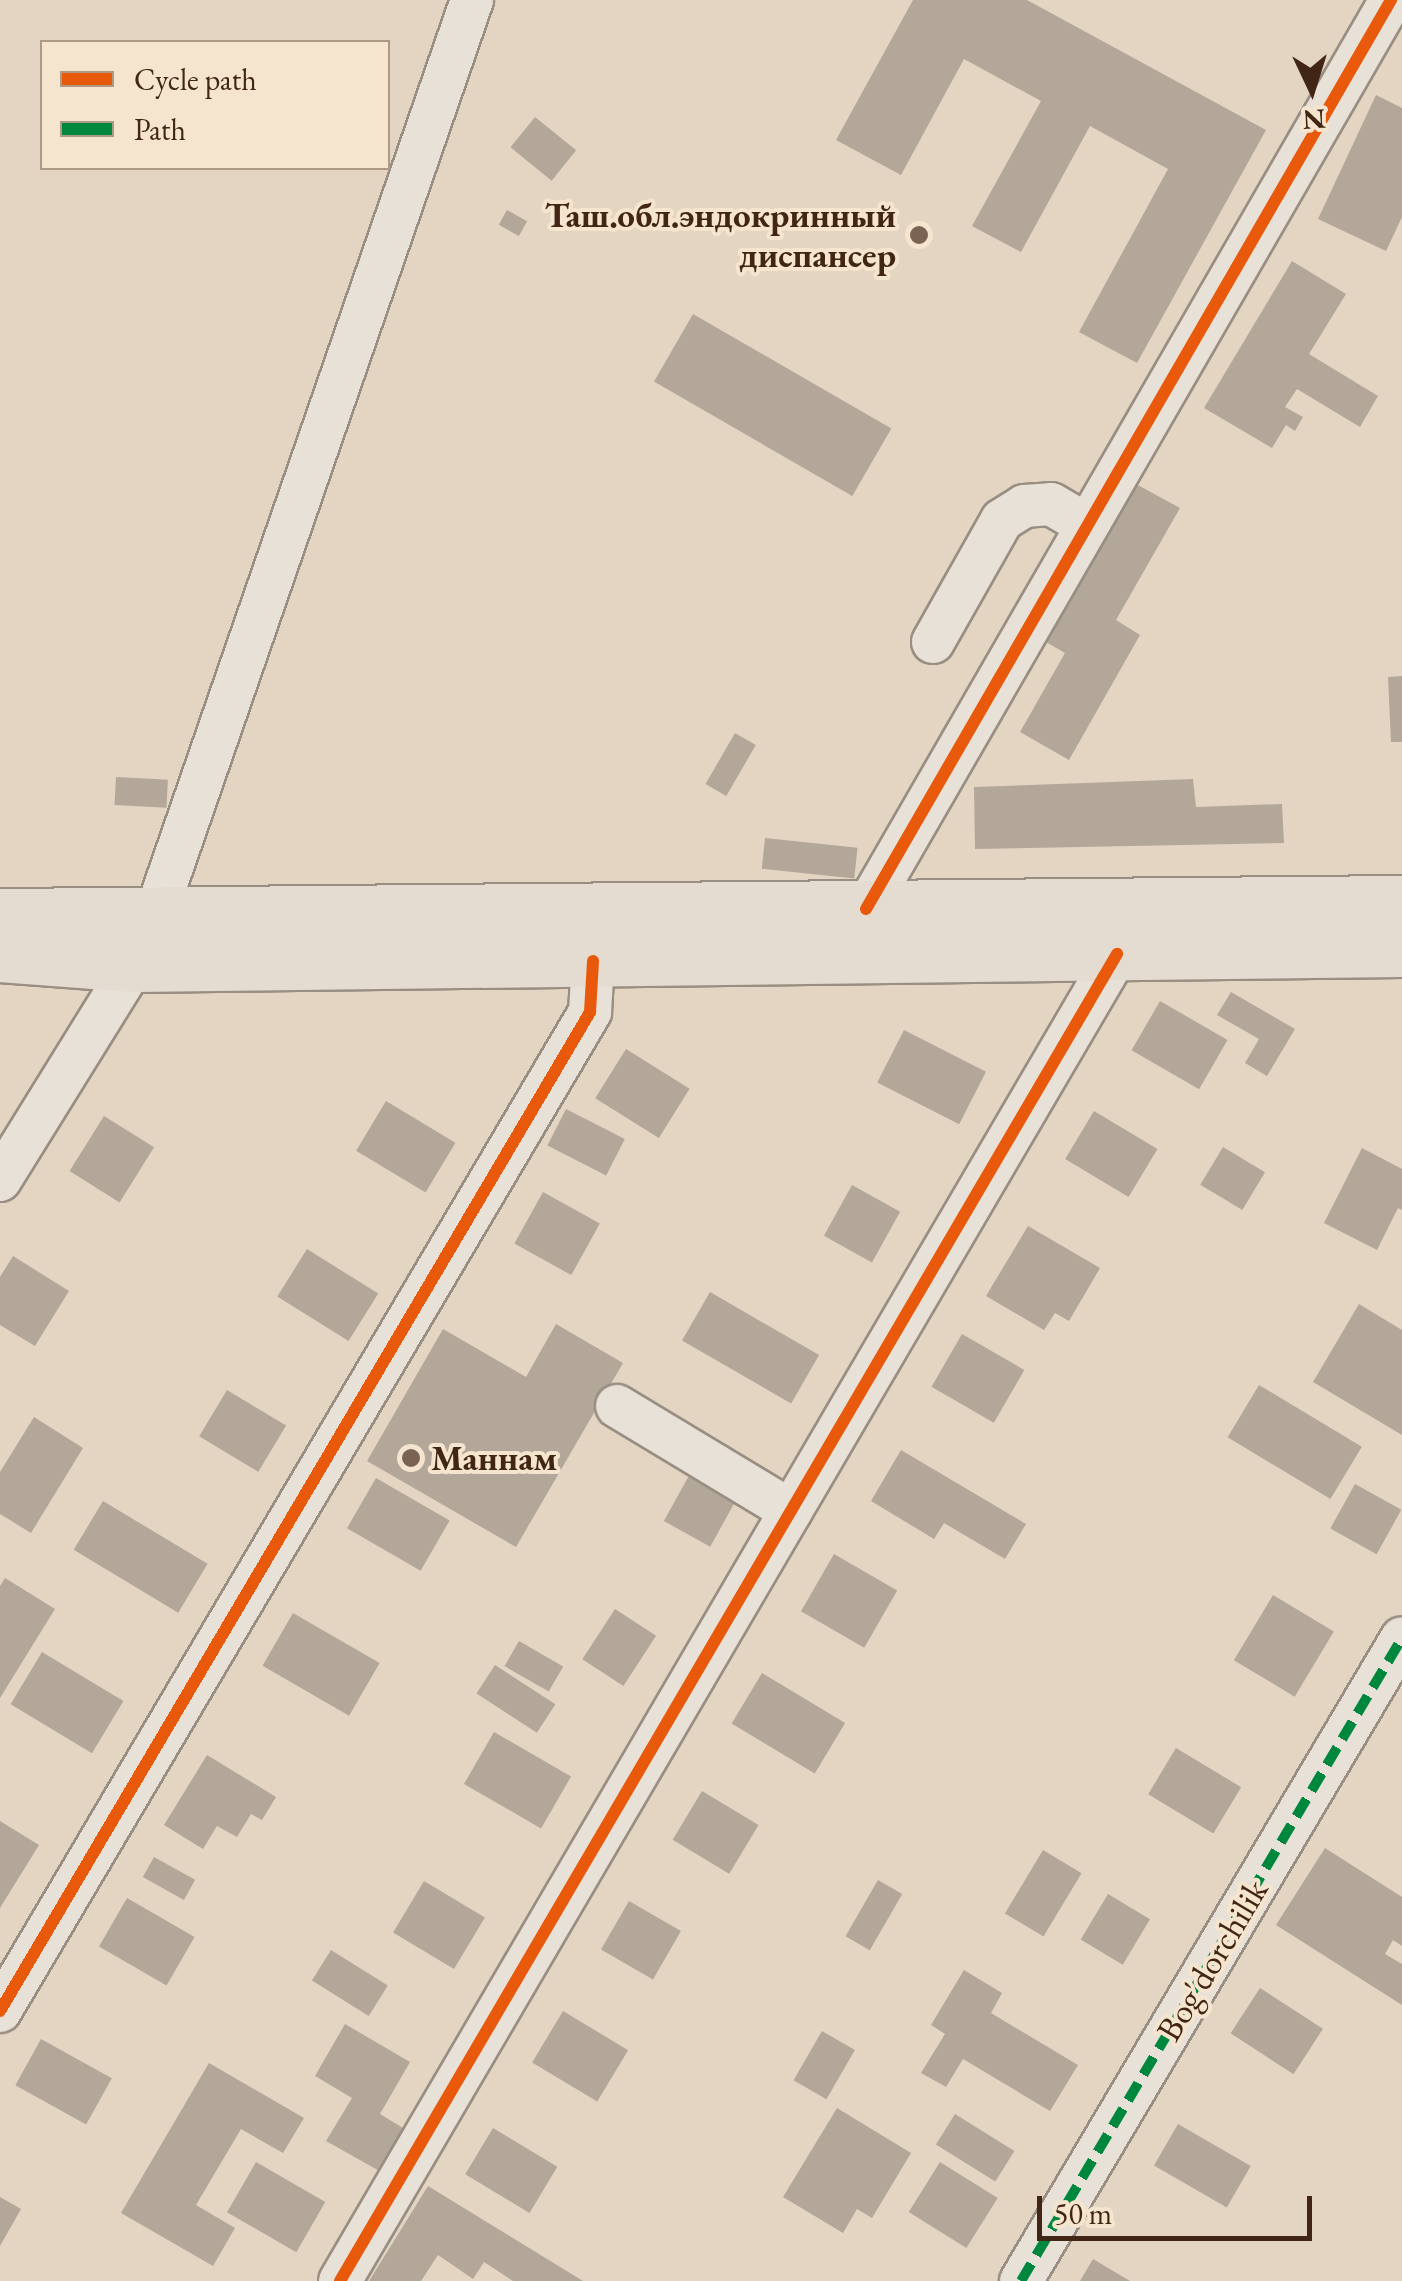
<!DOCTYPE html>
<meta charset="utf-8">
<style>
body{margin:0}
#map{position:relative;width:1402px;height:2281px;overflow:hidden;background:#e3d5c2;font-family:"EB Garamond",serif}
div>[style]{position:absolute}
.building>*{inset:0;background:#b3a79a;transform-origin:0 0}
.roads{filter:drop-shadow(2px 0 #998e82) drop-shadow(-2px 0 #998e82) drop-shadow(0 2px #998e82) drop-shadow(0 -2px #998e82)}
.minor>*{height:42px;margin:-21px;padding:0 21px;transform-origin:21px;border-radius:21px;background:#e8e1d7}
.major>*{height:55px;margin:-27.5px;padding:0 27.5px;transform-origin:27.5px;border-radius:27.5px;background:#e4dcd1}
.quiet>*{height:10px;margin-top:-5px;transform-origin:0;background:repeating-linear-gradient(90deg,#00873e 0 20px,transparent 0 30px)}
.cycleway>*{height:12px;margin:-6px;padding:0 6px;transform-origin:6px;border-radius:6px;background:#e8590c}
.dots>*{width:28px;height:28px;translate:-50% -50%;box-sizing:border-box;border:5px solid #f6e5ce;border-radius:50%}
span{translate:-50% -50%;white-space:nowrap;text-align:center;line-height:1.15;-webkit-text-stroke:8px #f6e5ce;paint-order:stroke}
.poi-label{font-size:35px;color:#412615;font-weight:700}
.right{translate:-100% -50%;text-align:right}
.left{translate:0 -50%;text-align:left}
.street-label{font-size:35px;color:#412615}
.legend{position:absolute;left:40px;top:40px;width:350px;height:130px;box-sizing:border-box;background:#f6e5ce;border:2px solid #ae9984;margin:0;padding:12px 18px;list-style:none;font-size:30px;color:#412615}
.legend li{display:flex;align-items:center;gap:20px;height:50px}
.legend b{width:50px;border:2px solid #ae9984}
.north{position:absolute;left:1262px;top:40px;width:100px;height:100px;-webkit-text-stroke:8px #f6e5ce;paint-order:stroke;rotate:176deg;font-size:28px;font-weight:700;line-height:40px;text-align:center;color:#412615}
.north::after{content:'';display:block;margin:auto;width:35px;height:45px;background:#412615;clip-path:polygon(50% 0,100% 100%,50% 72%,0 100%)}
.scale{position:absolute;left:1037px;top:2196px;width:275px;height:45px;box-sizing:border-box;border:5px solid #412615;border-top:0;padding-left:12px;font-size:30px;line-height:35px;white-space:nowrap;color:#412615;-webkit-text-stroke:8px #f6e5ce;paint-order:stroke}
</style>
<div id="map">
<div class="building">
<div style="clip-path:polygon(913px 0,1027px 0,1266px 130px,1137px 363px,1079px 332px,1168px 169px,1090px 126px,1021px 252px,972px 226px,1041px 101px,964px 59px,901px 175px,836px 140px)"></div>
<div style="clip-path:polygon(1376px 95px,1402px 108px,1402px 217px,1386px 251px,1318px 219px)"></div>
<div style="left:535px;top:117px;width:53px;height:39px;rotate:39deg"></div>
<div style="left:507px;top:210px;width:23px;height:17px;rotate:29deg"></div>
<div style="clip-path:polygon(1292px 261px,1346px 294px,1309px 354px,1378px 396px,1360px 427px,1297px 389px,1285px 407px,1303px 417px,1295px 431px,1286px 425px,1272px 448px,1204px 408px)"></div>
<div style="left:693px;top:314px;width:229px;height:78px;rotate:30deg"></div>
<div style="clip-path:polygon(1136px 484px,1180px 508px,1116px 620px,1140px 635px,1069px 760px,1020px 732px,1065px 653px,1046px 642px)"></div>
<div style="clip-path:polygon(1402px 676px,1402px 742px,1391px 742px,1388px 677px)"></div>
<div style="left:735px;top:733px;width:24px;height:59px;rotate:30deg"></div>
<div style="left:116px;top:777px;width:52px;height:28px;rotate:3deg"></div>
<div style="clip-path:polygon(1193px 779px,1196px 807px,1282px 804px,1284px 843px,975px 849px,974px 787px)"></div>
<div style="left:765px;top:838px;width:93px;height:31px;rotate:6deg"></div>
<div style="clip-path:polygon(1231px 992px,1295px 1029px,1267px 1076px,1245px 1063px,1259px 1039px,1217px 1015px)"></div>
<div style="left:1160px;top:1001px;width:78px;height:57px;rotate:30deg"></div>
<div style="left:904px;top:1030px;width:92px;height:59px;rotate:27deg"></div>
<div style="left:626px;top:1049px;width:75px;height:58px;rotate:32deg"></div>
<div style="left:386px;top:1101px;width:81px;height:58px;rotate:31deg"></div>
<div style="left:566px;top:1109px;width:66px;height:41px;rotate:27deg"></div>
<div style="left:1094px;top:1111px;width:74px;height:56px;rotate:31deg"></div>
<div style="left:104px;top:1116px;width:59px;height:65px;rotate:32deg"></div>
<div style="left:1223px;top:1147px;width:49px;height:44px;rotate:31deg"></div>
<div style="clip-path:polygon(1362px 1148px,1402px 1169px,1402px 1210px,1398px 1208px,1377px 1250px,1324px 1223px)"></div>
<div style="left:852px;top:1185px;width:55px;height:58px;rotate:29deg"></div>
<div style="left:543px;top:1192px;width:65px;height:59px;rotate:29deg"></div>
<div style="clip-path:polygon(1028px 1226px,1100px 1268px,1069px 1321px,1055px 1313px,1044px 1330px,986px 1296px)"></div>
<div style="left:307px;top:1249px;width:84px;height:56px;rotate:32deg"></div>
<div style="clip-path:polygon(13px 1256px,69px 1291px,35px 1346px,0 1325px,0 1277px)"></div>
<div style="left:710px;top:1292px;width:126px;height:56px;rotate:30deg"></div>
<div style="clip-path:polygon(1359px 1304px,1402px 1330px,1402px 1435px,1313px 1382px)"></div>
<div style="clip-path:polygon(556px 1324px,623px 1363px,516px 1547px,367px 1461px,443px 1329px,526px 1377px)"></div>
<div style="left:962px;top:1334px;width:72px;height:61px;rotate:30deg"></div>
<div style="left:1259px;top:1385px;width:120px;height:61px;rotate:31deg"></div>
<div style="left:227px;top:1390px;width:69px;height:54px;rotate:31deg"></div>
<div style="clip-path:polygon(34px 1417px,83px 1448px,31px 1533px,0 1514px,0 1472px)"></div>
<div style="clip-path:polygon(901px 1450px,1026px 1524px,1005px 1559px,944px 1523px,934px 1539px,871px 1501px)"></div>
<div style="left:691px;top:1472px;width:53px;height:56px;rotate:29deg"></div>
<div style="left:376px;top:1478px;width:85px;height:58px;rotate:30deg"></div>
<div style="left:1355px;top:1484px;width:53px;height:51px;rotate:29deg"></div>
<div style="left:103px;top:1501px;width:122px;height:57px;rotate:31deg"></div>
<div style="left:834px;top:1554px;width:73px;height:66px;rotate:30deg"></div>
<div style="clip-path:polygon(5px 1578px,55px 1609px,0 1698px,0 1586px)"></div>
<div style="left:1273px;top:1595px;width:71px;height:76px;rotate:31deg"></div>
<div style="left:615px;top:1609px;width:49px;height:60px;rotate:33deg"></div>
<div style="left:293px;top:1613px;width:100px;height:61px;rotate:30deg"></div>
<div style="left:519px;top:1641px;width:51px;height:29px;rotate:30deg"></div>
<div style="left:42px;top:1652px;width:95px;height:61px;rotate:31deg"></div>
<div style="left:495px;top:1665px;width:72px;height:34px;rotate:33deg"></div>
<div style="left:762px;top:1673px;width:97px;height:59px;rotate:31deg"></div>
<div style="left:494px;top:1732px;width:89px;height:60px;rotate:30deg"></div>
<div style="left:1176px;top:1748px;width:76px;height:54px;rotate:31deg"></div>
<div style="clip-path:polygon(207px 1755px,276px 1797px,262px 1820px,251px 1814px,237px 1837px,217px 1826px,203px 1849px,164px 1825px)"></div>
<div style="left:702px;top:1791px;width:66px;height:57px;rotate:31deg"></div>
<div style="clip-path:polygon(0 1821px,39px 1845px,0 1908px)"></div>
<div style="clip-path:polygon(1325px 1848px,1402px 1897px,1402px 1946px,1393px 1940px,1385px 1954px,1402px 1964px,1402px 2005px,1276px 1925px)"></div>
<div style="left:1043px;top:1850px;width:45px;height:74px;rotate:31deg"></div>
<div style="left:154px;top:1857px;width:47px;height:23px;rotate:29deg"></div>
<div style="left:878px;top:1880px;width:28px;height:65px;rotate:30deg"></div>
<div style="left:424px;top:1881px;width:71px;height:60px;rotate:31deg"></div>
<div style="left:1108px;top:1894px;width:49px;height:53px;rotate:31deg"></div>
<div style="left:127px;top:1898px;width:78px;height:56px;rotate:30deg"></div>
<div style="left:629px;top:1901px;width:60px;height:56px;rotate:30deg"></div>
<div style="left:331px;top:1950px;width:67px;height:36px;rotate:32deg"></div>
<div style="clip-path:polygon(964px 1970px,1002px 1993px,991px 2013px,1078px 2065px,1050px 2111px,963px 2059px,946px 2087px,921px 2073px,945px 2034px,931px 2025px)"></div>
<div style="left:1260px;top:1988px;width:75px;height:54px;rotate:33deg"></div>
<div style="left:563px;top:2011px;width:76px;height:60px;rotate:31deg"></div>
<div style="clip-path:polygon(345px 2024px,410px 2062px,380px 2114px,408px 2131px,383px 2173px,326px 2141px,352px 2098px,315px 2076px)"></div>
<div style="left:822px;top:2031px;width:38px;height:57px;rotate:30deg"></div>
<div style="left:41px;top:2039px;width:81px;height:53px;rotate:29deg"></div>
<div style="clip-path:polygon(209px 2063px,304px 2118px,283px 2153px,241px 2129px,196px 2205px,235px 2228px,213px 2266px,121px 2213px)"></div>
<div style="clip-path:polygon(837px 2108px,911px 2153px,872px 2218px,857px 2209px,843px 2233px,783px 2197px)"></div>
<div style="left:955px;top:2114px;width:70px;height:36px;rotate:32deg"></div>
<div style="left:1178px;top:2124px;width:84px;height:48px;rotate:30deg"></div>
<div style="left:493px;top:2128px;width:75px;height:54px;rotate:31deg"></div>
<div style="left:256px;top:2162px;width:80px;height:58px;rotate:30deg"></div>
<div style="left:940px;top:2162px;width:68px;height:59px;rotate:32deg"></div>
<div style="clip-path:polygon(428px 2186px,583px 2281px,513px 2281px,484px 2262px,473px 2279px,438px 2255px,421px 2281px,369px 2281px)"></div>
<div style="clip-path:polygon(0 2197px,21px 2209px,0 2246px)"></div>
<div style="clip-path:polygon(1093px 2259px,1130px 2281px,1080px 2281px)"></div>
</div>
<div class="roads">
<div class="minor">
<div style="left:933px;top:642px;width:140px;rotate:-60.5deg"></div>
<div style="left:1002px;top:520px;width:26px;rotate:-32deg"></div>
<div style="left:1024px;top:506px;width:27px;rotate:-4deg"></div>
<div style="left:1051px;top:504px;width:42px;rotate:30.3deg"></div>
<div style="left:866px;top:909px;width:1050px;rotate:-59.99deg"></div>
<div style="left:0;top:1180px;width:254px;rotate:-58.2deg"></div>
<div style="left:134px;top:964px;width:56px;rotate:-66.7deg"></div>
<div style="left:156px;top:913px;width:966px;rotate:-70.91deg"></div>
<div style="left:617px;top:1406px;width:203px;rotate:31.1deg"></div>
<div style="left:0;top:2011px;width:1160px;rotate:-59.43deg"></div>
<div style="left:590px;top:1012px;width:51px;rotate:-86.6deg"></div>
<div style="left:340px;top:2281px;width:1538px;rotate:-59.65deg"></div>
<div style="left:1021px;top:2281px;width:747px;rotate:-59.35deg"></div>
</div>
<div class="major">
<div style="left:0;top:916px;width:1402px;rotate:-0.53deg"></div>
<div style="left:0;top:954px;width:134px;rotate:4.3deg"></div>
<div style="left:134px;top:964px;width:1268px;rotate:-0.68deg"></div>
</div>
</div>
<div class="quiet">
<div style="left:1021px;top:2281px;width:747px;rotate:-59.35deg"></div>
</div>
<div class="cycleway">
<div style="left:866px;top:909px;width:1050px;rotate:-59.99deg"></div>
<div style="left:0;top:2011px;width:1160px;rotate:-59.43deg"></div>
<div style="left:590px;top:1012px;width:51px;rotate:-86.6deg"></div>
<div style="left:340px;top:2281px;width:1538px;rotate:-59.65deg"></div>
</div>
<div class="dots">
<div style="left:919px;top:235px;background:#7a6352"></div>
<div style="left:411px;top:1458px;background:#7a6352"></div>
</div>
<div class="poi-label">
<span class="right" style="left:896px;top:235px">Таш.обл.эндокринный<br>диспансер</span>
<span class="left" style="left:431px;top:1458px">Маннам</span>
</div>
<div class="street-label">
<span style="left:1212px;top:1960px;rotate:-59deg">Bog'dorchilik</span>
</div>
<ul class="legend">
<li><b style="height:12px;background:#e8590c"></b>Cycle path</li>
<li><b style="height:12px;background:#00873e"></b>Path</li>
</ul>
<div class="north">N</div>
<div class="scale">50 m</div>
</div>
